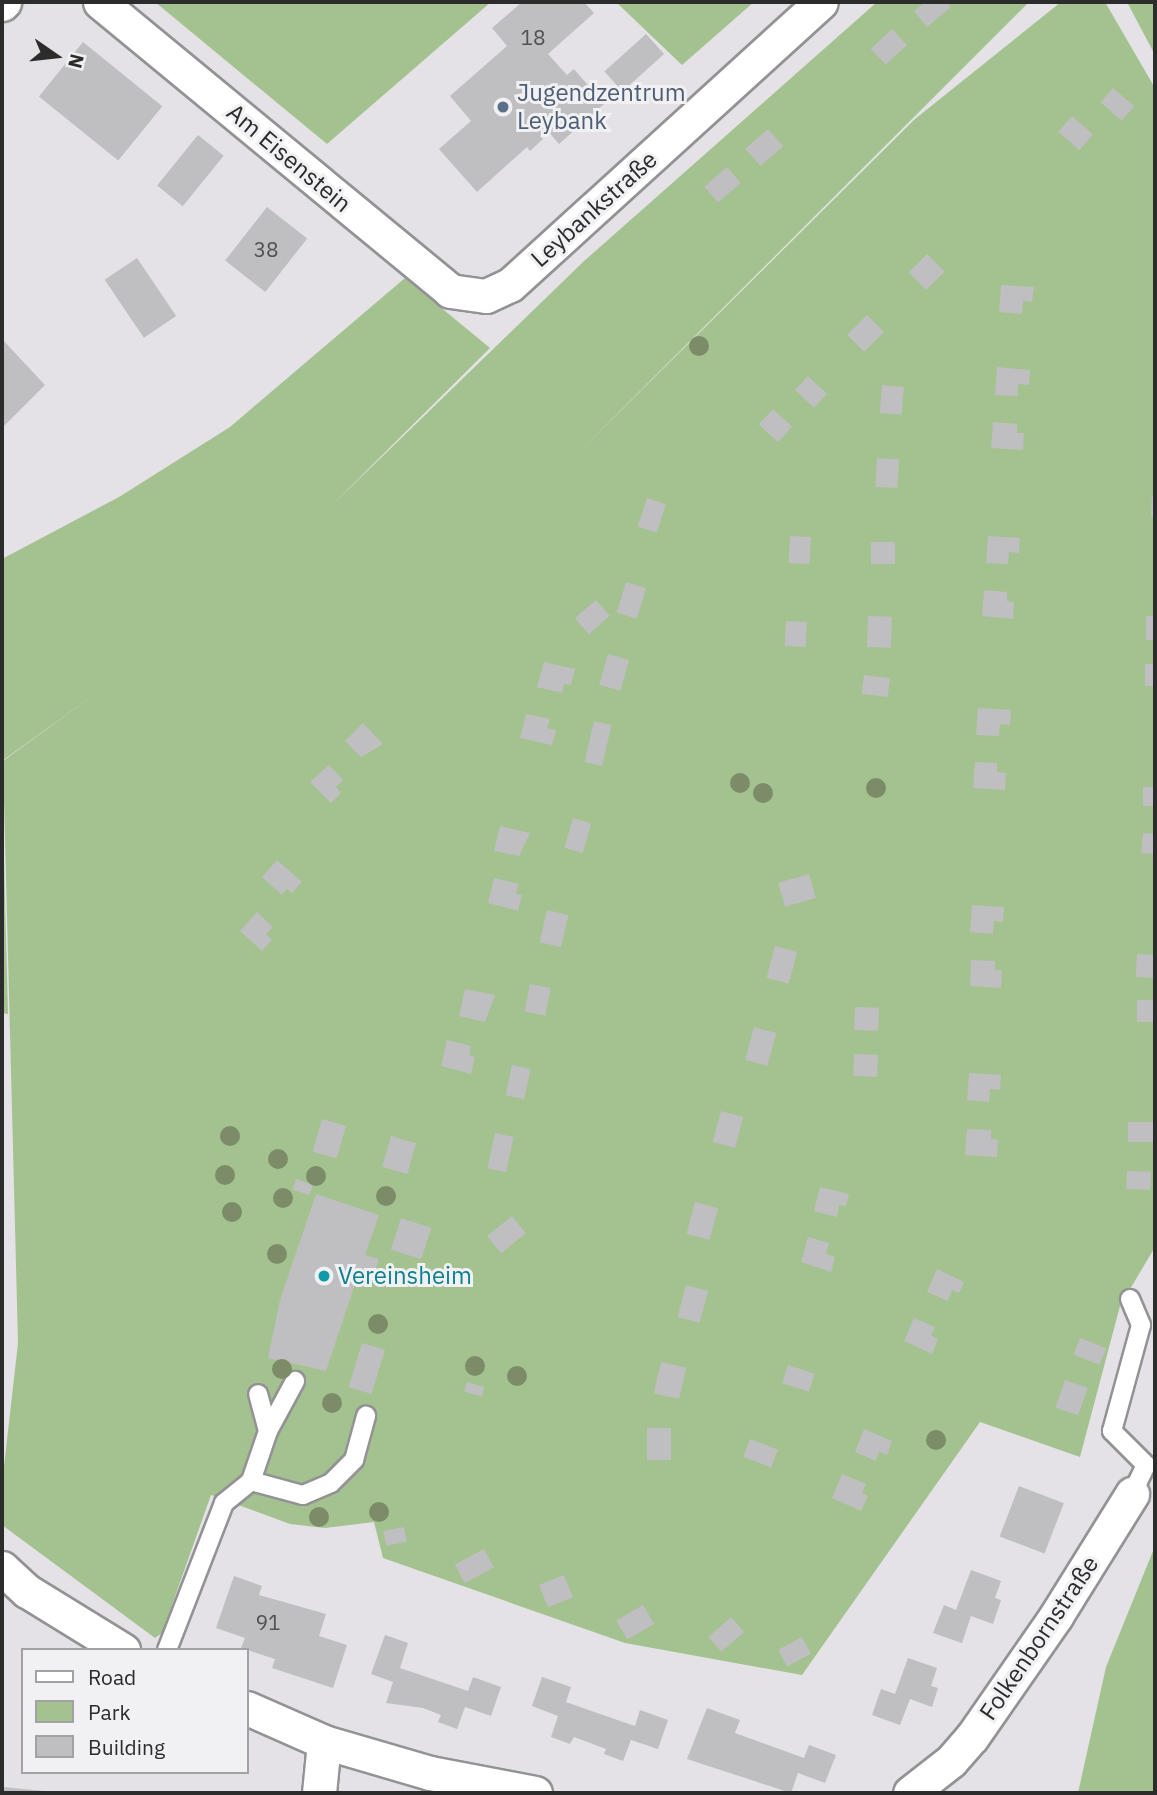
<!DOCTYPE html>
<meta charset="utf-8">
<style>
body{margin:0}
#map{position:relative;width:1157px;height:1795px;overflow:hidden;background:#e4e2e6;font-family:"IBM Plex Sans",sans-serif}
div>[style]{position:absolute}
.green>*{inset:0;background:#a4c28f}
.building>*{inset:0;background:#bfbec1;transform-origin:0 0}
.roads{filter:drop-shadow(2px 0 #939295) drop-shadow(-2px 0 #939295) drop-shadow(0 2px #939295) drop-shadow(0 -2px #939295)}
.service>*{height:18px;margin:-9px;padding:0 9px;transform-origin:9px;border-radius:9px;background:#fff}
.minor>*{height:33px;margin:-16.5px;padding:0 16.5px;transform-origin:16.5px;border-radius:16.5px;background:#fff}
.trees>*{width:20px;height:20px;margin:-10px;border-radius:50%;background:#7c8c68}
.dots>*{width:19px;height:19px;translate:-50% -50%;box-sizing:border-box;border:4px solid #f1f0f3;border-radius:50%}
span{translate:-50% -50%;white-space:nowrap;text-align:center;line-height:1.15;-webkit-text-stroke:6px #f1f0f3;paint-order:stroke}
.number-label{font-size:21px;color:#515052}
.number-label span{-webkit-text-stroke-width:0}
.service-label{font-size:24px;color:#4e5e75}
.left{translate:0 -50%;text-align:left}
.street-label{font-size:24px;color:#2c2c2d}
.culture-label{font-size:24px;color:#0d838f}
.frame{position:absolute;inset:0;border:4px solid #2c2c2d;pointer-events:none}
.legend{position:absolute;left:21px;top:1648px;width:228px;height:126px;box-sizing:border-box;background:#f1f0f3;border:2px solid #a2a2a4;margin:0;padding:9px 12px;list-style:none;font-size:21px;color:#2c2c2d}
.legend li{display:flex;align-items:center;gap:14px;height:35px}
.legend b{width:35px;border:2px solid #a2a2a4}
.north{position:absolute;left:21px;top:21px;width:70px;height:70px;-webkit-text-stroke:5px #f1f0f3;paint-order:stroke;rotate:104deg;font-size:19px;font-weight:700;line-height:28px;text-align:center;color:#2c2c2d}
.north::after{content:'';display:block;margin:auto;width:24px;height:32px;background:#2c2c2d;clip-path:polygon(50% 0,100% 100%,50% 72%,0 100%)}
</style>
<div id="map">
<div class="green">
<div style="clip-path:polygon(155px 2px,491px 2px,327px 144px)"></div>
<div style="clip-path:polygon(616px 2px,754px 2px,682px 65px)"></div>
<div style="clip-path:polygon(877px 2px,1029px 2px,575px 456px,915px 119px,1061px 2px,1105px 2px,1155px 88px,1155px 1247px,1120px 1306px,1080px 1457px,980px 1422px,802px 1675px,625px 1643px,383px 1558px,374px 1522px,325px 1528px,290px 1524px,211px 1495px,162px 1633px,155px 1638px,2px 1525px,2px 1484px,18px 1343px,3px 761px,102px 689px,2px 761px,2px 559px,119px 497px,230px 427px,405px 278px,490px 348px,329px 508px,583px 262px)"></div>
<div style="clip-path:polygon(1127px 2px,1155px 2px,1155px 55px)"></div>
<div style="clip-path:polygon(2px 783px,8px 1014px,2px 1013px)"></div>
<div style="clip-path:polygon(1155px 1546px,1155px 1793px,1078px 1793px,1106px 1667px)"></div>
</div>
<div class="building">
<div style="clip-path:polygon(522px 2px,584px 2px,594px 13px,548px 54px,567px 75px,574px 69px,604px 104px,559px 144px,547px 130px,540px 136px,543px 139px,530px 151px,527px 147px,477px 192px,439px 149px,471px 121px,450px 96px,507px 46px,492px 28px)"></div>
<div style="clip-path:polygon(925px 2px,947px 2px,951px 7px,927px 27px,914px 11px)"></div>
<div style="left:892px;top:29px;width:22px;height:29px;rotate:47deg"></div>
<div style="left:646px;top:34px;width:27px;height:56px;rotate:48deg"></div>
<div style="left:83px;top:42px;width:102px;height:70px;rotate:39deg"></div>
<div style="left:1113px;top:88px;width:28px;height:19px;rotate:41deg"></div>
<div style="left:1072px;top:116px;width:28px;height:21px;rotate:41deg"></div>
<div style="left:768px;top:129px;width:23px;height:30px;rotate:49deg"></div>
<div style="left:198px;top:135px;width:33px;height:65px;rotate:39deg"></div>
<div style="left:727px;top:167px;width:21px;height:30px;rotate:49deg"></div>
<div style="left:267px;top:207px;width:51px;height:68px;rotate:38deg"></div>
<div style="left:927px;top:254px;width:25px;height:26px;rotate:45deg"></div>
<div style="left:137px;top:258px;width:70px;height:39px;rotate:56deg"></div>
<div style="clip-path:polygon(1001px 285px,1034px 287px,1032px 302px,1023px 301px,1022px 314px,999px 312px)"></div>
<div style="left:867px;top:315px;width:24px;height:28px;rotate:45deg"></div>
<div style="clip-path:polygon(2px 339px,45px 385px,2px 428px)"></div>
<div style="clip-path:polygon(997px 367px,1030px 370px,1029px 385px,1018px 384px,1018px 396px,995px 395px)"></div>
<div style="left:808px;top:376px;width:26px;height:19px;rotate:43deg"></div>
<div style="left:882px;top:385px;width:22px;height:28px;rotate:5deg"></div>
<div style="left:773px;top:409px;width:26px;height:21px;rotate:43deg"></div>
<div style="clip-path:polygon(993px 422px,1017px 424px,1017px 433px,1024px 433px,1023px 450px,991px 448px)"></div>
<div style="left:877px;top:458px;width:22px;height:29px;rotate:3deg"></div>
<div style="clip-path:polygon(1152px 496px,1155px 496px,1155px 516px,1151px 516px)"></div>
<div style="left:647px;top:498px;width:20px;height:30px;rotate:18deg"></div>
<div style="left:790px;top:536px;width:21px;height:27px;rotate:3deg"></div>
<div style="clip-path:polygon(988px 536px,1020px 538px,1019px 553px,1009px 552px,1008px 564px,986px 563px)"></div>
<div style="left:871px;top:542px;width:24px;height:22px"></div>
<div style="left:626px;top:582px;width:21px;height:32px;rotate:17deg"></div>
<div style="clip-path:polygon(984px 590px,1007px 592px,1007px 601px,1014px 602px,1013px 619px,982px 616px)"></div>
<div style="left:596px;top:600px;width:21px;height:28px;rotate:49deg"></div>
<div style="left:868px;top:616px;width:24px;height:31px;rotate:2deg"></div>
<div style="left:1146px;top:616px;width:9px;height:24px"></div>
<div style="left:786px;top:621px;width:21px;height:25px;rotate:3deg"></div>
<div style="left:608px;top:654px;width:22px;height:32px;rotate:16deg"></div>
<div style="clip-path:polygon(544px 662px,575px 669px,571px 685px,564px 684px,562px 693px,537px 687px)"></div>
<div style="left:1145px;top:664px;width:10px;height:22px"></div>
<div style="left:864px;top:675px;width:26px;height:19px;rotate:7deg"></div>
<div style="clip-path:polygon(978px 708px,1011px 710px,1010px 725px,1000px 724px,999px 736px,976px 735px)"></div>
<div style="clip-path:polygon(526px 714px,550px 719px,547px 728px,556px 730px,552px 745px,520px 738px)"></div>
<div style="left:594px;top:721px;width:18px;height:42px;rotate:13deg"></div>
<div style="clip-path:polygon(363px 723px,383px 744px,361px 757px,345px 741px)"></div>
<div style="clip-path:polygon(975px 762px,997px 763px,997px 772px,1006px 773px,1005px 790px,973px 788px)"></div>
<div style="clip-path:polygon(329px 765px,343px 780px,336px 787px,341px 793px,331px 803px,310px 782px)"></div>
<div style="left:1143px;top:787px;width:12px;height:19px"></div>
<div style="left:573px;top:818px;width:19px;height:31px;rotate:16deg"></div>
<div style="clip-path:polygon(500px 826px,530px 833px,519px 856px,494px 851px)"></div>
<div style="left:1143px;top:833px;width:12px;height:20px;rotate:5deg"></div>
<div style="clip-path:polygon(277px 860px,302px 882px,292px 893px,287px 889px,282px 895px,262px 877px)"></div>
<div style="left:809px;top:874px;width:25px;height:32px;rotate:74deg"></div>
<div style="clip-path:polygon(494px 878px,519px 884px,516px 894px,522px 895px,518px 911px,488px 903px)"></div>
<div style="clip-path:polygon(972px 905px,1004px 907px,1003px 922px,994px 921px,993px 934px,970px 932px)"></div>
<div style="left:547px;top:910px;width:22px;height:33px;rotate:13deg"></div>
<div style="clip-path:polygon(257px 912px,273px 927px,266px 934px,272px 940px,262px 951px,240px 931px)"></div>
<div style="left:775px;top:946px;width:23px;height:33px;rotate:15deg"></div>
<div style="left:1137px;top:954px;width:18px;height:23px;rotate:3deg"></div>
<div style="clip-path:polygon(971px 960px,995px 961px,995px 970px,1002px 970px,1001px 988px,970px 986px)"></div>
<div style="left:530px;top:984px;width:21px;height:28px;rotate:11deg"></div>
<div style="clip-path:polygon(465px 989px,495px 995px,485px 1022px,459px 1016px)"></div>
<div style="left:1137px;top:1000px;width:18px;height:22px"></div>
<div style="left:855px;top:1007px;width:24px;height:23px;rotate:2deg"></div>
<div style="left:754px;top:1027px;width:23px;height:34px;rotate:15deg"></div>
<div style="clip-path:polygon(447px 1040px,471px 1046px,469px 1055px,475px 1057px,471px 1074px,441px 1066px)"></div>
<div style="left:854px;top:1054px;width:24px;height:22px;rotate:2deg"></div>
<div style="left:512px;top:1065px;width:19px;height:31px;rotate:12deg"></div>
<div style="clip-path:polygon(969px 1073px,1001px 1075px,1000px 1090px,990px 1089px,989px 1102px,967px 1100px)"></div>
<div style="left:721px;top:1111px;width:23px;height:32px;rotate:15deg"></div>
<div style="left:322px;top:1119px;width:25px;height:34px;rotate:16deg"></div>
<div style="left:1128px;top:1122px;width:26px;height:20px"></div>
<div style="clip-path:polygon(967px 1129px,991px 1130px,991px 1139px,998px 1140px,997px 1157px,965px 1155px)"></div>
<div style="left:495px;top:1133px;width:19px;height:36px;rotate:12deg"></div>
<div style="left:391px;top:1136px;width:26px;height:32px;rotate:16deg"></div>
<div style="left:1127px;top:1171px;width:24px;height:18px;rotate:2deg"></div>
<div style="left:296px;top:1179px;width:18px;height:11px;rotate:19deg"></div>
<div style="clip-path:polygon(820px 1187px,849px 1194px,846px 1206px,839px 1205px,837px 1217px,814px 1211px)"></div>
<div style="clip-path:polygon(316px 1194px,379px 1215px,365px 1255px,379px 1259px,373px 1276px,359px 1272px,326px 1371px,268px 1358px,280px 1300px)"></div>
<div style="left:695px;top:1202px;width:24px;height:33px;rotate:15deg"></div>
<div style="left:512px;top:1216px;width:22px;height:32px;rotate:51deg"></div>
<div style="left:401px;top:1218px;width:32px;height:33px;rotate:18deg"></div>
<div style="clip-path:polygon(808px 1237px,829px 1243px,826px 1254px,835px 1257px,831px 1272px,801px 1262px)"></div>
<div style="clip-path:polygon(937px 1269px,964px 1282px,959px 1293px,952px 1290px,948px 1301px,927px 1292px)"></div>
<div style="left:686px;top:1285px;width:23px;height:33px;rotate:15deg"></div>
<div style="clip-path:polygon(914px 1318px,935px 1327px,931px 1335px,938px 1339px,932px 1354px,904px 1341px)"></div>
<div style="left:1080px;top:1338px;width:28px;height:18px;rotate:21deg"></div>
<div style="left:362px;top:1343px;width:24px;height:46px;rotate:17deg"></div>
<div style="left:661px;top:1362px;width:26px;height:32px;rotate:13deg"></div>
<div style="left:788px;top:1365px;width:28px;height:19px;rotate:18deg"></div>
<div style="left:1065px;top:1380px;width:24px;height:29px;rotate:19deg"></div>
<div style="left:467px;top:1382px;width:18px;height:10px;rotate:16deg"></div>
<div style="left:647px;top:1428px;width:24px;height:32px"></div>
<div style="clip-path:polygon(864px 1429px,892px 1441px,887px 1455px,879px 1452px,876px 1461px,855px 1452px)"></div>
<div style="left:750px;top:1439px;width:30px;height:19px;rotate:21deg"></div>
<div style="clip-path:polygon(842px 1474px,866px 1484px,862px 1493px,868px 1496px,861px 1511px,832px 1498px)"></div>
<div style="left:1019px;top:1486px;width:48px;height:54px;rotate:21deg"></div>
<div style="left:404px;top:1527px;width:15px;height:21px;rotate:79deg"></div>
<div style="left:484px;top:1549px;width:21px;height:33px;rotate:62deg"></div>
<div style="clip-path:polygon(971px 1570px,1001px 1581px,995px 1598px,1001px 1600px,993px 1624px,971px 1616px,962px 1643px,933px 1633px,944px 1605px,956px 1610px)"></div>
<div style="left:564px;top:1575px;width:24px;height:27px;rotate:68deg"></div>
<div style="clip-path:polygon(234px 1576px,262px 1586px,259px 1595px,326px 1614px,319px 1636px,347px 1645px,333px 1688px,272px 1668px,275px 1659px,241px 1648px,245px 1638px,216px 1628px)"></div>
<div style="left:643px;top:1605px;width:22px;height:31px;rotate:60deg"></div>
<div style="left:731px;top:1617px;width:20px;height:30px;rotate:49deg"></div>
<div style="clip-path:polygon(385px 1635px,408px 1643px,400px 1668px,468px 1691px,473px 1677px,501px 1687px,491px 1716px,465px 1707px,457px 1729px,438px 1722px,441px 1715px,423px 1708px,386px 1703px,393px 1682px,371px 1674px)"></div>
<div style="left:802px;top:1637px;width:19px;height:27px;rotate:62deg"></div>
<div style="clip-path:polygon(908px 1658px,937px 1668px,931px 1686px,938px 1688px,932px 1707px,910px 1699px,900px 1725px,872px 1715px,881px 1689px,895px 1694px)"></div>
<div style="clip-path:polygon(542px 1677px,571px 1687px,566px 1702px,600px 1714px,635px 1726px,640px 1710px,668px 1720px,658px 1749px,631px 1740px,623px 1761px,604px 1754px,606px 1749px,574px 1737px,570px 1744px,551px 1737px,558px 1716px,532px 1706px)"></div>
<div style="clip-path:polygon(707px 1708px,740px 1720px,735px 1733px,804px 1758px,809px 1745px,836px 1755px,825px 1783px,798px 1773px,791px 1793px,687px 1759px)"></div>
<div style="clip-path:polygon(3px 1787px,44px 1791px,44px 1793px,3px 1793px)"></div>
</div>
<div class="roads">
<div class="service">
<div style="left:1130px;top:1299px;width:28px;rotate:67deg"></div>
<div style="left:1141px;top:1325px;width:110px;rotate:105.3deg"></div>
<div style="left:1112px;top:1431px;width:48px;rotate:45deg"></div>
<div style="left:1146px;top:1465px;width:32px;rotate:116deg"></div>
<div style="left:268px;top:1431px;width:57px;rotate:-61.6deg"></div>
<div style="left:251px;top:1481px;width:54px;rotate:15.1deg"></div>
<div style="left:303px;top:1495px;width:30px;rotate:-23deg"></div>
<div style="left:331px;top:1483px;width:33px;rotate:-45deg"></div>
<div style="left:354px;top:1460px;width:46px;rotate:-74.7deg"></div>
<div style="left:167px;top:1650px;width:158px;rotate:-68.8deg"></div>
<div style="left:224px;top:1503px;width:35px;rotate:-39deg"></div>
<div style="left:251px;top:1481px;width:53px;rotate:-71.2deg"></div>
<div style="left:268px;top:1431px;width:38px;rotate:-105deg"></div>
</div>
<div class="minor">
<div style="left:100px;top:2px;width:454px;rotate:39.5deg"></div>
<div style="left:450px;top:291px;width:36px;rotate:8deg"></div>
<div style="left:486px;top:296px;width:26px;rotate:-25deg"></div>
<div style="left:510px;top:285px;width:420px;rotate:-42.3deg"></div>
<div style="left:2px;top:4px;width:3px;rotate:-45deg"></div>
<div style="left:2px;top:1568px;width:34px;rotate:43deg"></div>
<div style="left:27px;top:1591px;width:113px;rotate:31.6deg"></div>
<div style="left:247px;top:1708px;width:84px;rotate:23.8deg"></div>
<div style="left:324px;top:1742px;width:110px;rotate:16.3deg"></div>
<div style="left:430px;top:1773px;width:107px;rotate:10.8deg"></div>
<div style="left:319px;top:1793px;width:51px;rotate:-84.4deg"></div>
<div style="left:910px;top:1793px;width:52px;rotate:-38deg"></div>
<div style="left:951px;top:1761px;width:32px;rotate:-49deg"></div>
<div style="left:972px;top:1737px;width:147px;rotate:-55.2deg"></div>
<div style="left:1056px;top:1616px;width:144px;rotate:-58.1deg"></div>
</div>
</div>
<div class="trees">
<div style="left:699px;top:346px"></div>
<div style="left:740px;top:783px"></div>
<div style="left:876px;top:788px"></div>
<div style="left:763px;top:793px"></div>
<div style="left:230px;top:1136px"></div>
<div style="left:278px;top:1159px"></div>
<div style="left:225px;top:1175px"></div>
<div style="left:316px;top:1176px"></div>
<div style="left:386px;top:1196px"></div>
<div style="left:283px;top:1198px"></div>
<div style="left:232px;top:1212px"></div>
<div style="left:277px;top:1254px"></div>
<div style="left:378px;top:1324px"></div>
<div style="left:475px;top:1366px"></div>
<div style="left:282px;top:1369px"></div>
<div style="left:517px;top:1376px"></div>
<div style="left:332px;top:1403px"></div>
<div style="left:936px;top:1440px"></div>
<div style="left:379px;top:1512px"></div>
<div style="left:319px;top:1517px"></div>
</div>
<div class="dots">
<div style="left:503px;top:107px;background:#5c6f8a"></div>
<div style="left:324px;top:1276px;background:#0f9aa8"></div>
</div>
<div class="number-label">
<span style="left:533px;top:37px">18</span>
<span style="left:266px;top:249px">38</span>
<span style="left:268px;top:1622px">91</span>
</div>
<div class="service-label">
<span class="left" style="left:517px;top:107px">Jugendzentrum<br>Leybank</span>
</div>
<div class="street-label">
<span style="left:289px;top:158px;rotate:40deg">Am Eisenstein</span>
<span style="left:594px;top:209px;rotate:-42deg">Leybankstraße</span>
<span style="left:1039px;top:1638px;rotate:-56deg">Folkenbornstraße</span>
</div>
<div class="culture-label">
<span class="left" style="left:338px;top:1276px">Vereinsheim</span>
</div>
<div class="frame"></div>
<ul class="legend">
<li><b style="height:9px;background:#fff"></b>Road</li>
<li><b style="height:19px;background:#a4c28f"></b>Park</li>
<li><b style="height:19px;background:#bfbec1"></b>Building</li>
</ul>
<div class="north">N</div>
</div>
